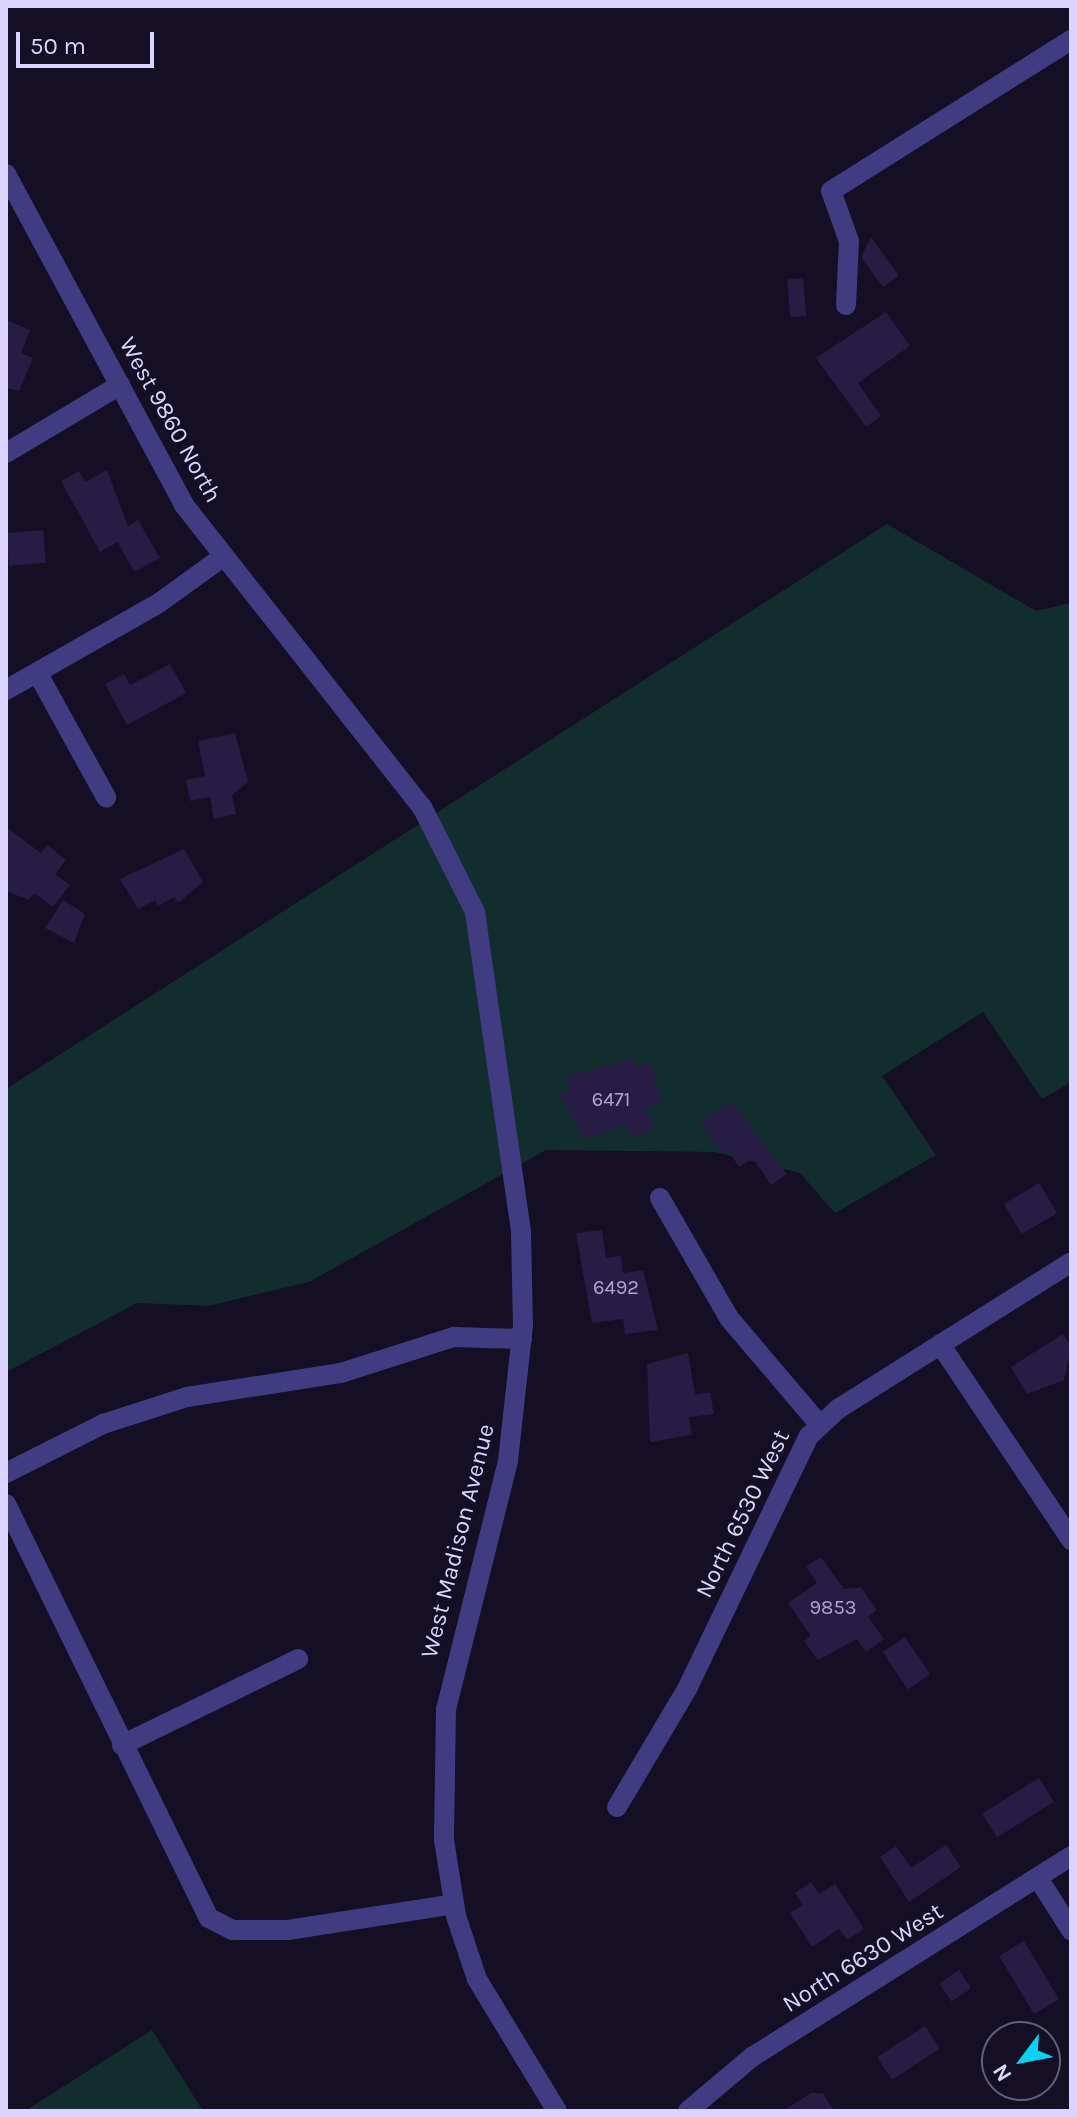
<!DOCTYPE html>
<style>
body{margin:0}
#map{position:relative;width:1077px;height:2117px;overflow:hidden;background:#140f24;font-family:Karla,sans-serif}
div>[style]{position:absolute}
.green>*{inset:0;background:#122d2e}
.building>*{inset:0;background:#261c44;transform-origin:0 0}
.minor>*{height:20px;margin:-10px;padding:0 10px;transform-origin:10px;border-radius:10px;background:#413c81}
span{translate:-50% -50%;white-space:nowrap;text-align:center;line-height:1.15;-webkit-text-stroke:8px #140f24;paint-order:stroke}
.number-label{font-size:20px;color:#ada6d0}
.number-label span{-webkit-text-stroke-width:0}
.street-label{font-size:24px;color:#dad4fe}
.frame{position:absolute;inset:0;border:8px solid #dad4fe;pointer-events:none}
.north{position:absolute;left:981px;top:2021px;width:80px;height:80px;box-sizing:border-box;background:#140f24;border:2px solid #635e7b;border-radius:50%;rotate:238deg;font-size:22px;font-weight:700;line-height:32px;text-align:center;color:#dad4fe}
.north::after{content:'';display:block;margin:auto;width:28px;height:36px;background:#08d3f5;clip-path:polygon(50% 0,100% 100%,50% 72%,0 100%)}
.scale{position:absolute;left:16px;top:32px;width:138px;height:36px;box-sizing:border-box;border:4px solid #dad4fe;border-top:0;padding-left:10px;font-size:24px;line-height:28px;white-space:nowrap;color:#dad4fe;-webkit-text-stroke:6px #140f24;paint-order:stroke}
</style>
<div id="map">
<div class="green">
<div style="clip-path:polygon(887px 524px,1036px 611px,1071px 603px,1071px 1082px,1042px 1099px,983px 1012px,882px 1076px,936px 1155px,835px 1213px,800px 1173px,715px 1152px,546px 1150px,309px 1282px,208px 1306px,137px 1303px,6px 1372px,6px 1089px)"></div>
<div style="clip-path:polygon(152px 2030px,203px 2111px,25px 2111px)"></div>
</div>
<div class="building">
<div style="clip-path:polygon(871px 237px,899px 276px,883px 287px,861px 257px)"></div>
<div style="left:803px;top:278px;width:38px;height:16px;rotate:85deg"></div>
<div style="clip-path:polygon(886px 312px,910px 346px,858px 383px,881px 416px,866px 427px,816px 358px)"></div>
<div style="clip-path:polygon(6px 320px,30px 330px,21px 353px,33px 358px,19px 391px,6px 388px)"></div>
<div style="clip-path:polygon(107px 470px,128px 526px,138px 520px,160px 558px,134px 572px,118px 542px,100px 552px,61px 481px,79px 471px,85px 482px)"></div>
<div style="left:43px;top:530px;width:33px;height:37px;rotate:85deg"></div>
<div style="clip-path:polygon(170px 664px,186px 693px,127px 725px,105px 684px,124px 674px,130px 685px)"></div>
<div style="clip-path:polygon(235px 733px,248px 782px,232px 795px,236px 814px,214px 819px,210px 797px,190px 801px,186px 780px,205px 776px,198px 741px)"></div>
<div style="clip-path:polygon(6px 827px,41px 853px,47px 845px,66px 860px,55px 874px,70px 885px,53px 907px,34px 893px,29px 900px,6px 891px)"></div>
<div style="clip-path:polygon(184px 849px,203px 882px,178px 903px,174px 897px,158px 906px,155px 900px,138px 909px,120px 879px)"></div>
<div style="clip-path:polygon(63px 900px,85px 914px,74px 943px,45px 928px)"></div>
<div style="clip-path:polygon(633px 1058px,636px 1067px,650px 1062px,663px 1102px,646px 1108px,654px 1130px,630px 1138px,626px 1125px,585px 1139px,559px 1095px,570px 1091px,565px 1077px)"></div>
<div style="clip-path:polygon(731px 1101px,787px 1174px,771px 1185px,753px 1158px,739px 1167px,728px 1150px,722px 1154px,700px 1122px)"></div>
<div style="left:1039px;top:1183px;width:35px;height:41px;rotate:59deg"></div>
<div style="clip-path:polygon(602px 1230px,606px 1258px,621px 1256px,623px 1273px,643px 1270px,658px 1330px,625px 1334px,623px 1319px,592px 1323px,576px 1233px)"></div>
<div style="clip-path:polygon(1063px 1334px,1071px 1347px,1064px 1380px,1027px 1394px,1011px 1367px)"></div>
<div style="clip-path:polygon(688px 1353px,695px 1395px,710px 1392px,714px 1414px,689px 1417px,692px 1435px,650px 1442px,647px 1364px)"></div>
<div style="clip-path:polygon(821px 1557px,844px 1589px,861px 1587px,877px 1610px,868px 1617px,884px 1639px,866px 1652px,857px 1639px,818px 1660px,804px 1641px,811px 1636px,788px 1603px,817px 1583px,806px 1567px)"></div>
<div style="left:905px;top:1637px;width:45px;height:27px;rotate:56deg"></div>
<div style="left:1039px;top:1778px;width:28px;height:67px;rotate:58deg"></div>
<div style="clip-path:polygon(946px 1845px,961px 1867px,909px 1902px,880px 1857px,896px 1846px,911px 1868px)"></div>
<div style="clip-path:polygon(811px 1882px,819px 1894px,835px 1884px,864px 1929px,847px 1940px,839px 1929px,812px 1947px,790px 1913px,803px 1905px,795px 1893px)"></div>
<div style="left:1024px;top:1941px;width:68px;height:29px;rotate:59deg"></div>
<div style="left:959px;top:1970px;width:22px;height:24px;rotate:56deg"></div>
<div style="left:925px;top:2026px;width:27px;height:57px;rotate:57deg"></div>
<div style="clip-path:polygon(811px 2093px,823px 2093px,834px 2111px,783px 2111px)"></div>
</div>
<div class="minor">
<div style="left:6px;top:174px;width:376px;rotate:61.7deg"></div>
<div style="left:184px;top:505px;width:385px;rotate:51.8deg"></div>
<div style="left:422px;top:807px;width:118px;rotate:63.2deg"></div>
<div style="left:475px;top:912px;width:323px;rotate:81.8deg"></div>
<div style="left:521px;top:1232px;width:93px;rotate:88.8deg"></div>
<div style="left:523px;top:1325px;width:137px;rotate:96.3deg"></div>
<div style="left:508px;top:1461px;width:256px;rotate:104deg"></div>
<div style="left:446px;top:1709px;width:131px;rotate:90.9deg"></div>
<div style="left:444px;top:1840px;width:77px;rotate:81deg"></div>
<div style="left:456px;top:1916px;width:66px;rotate:71.6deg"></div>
<div style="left:477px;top:1979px;width:154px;rotate:58.8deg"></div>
<div style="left:846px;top:305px;width:64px;rotate:-87.3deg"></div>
<div style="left:849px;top:241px;width:53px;rotate:-109.8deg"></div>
<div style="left:831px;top:191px;width:284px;rotate:-32.2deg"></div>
<div style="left:6px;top:453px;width:133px;rotate:-30.8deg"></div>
<div style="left:38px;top:674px;width:141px;rotate:61.1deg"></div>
<div style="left:6px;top:690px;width:176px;rotate:-29.6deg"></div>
<div style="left:159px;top:603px;width:80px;rotate:-35.9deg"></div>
<div style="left:660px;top:1198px;width:138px;rotate:60.1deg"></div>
<div style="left:729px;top:1318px;width:139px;rotate:49.7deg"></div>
<div style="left:940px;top:1344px;width:236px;rotate:56.2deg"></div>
<div style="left:6px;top:1473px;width:109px;rotate:-26.8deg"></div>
<div style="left:103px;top:1424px;width:88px;rotate:-17.8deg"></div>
<div style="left:187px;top:1397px;width:156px;rotate:-8.9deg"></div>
<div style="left:341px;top:1373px;width:119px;rotate:-17.7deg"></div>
<div style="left:454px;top:1337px;width:68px;rotate:1.7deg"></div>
<div style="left:6px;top:1504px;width:461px;rotate:63.9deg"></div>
<div style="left:209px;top:1918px;width:27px;rotate:27deg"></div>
<div style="left:233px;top:1930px;width:55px"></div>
<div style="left:288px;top:1930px;width:168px;rotate:-8.9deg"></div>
<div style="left:122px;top:1745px;width:196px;rotate:-26deg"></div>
<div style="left:617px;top:1807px;width:137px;rotate:-59.3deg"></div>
<div style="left:687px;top:1689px;width:281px;rotate:-64.3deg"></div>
<div style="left:809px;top:1436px;width:40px;rotate:-43deg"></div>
<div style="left:838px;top:1409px;width:275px;rotate:-32.2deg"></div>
<div style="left:1038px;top:1878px;width:62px;rotate:57.6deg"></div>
<div style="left:688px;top:2111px;width:84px;rotate:-40.2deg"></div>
<div style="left:752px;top:2057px;width:377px;rotate:-32.2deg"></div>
</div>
<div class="number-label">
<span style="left:611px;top:1099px">6471</span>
<span style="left:616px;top:1287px">6492</span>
<span style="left:833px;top:1607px">9853</span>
</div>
<div class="street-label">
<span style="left:170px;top:420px;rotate:61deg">West 9860 North</span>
<span style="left:743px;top:1514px;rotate:-64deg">North 6530 West</span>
<span style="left:458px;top:1541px;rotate:-76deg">West Madison Avenue</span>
<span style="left:863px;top:1958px;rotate:-32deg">North 6630 West</span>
</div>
<div class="frame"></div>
<div class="north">N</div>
<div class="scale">50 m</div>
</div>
